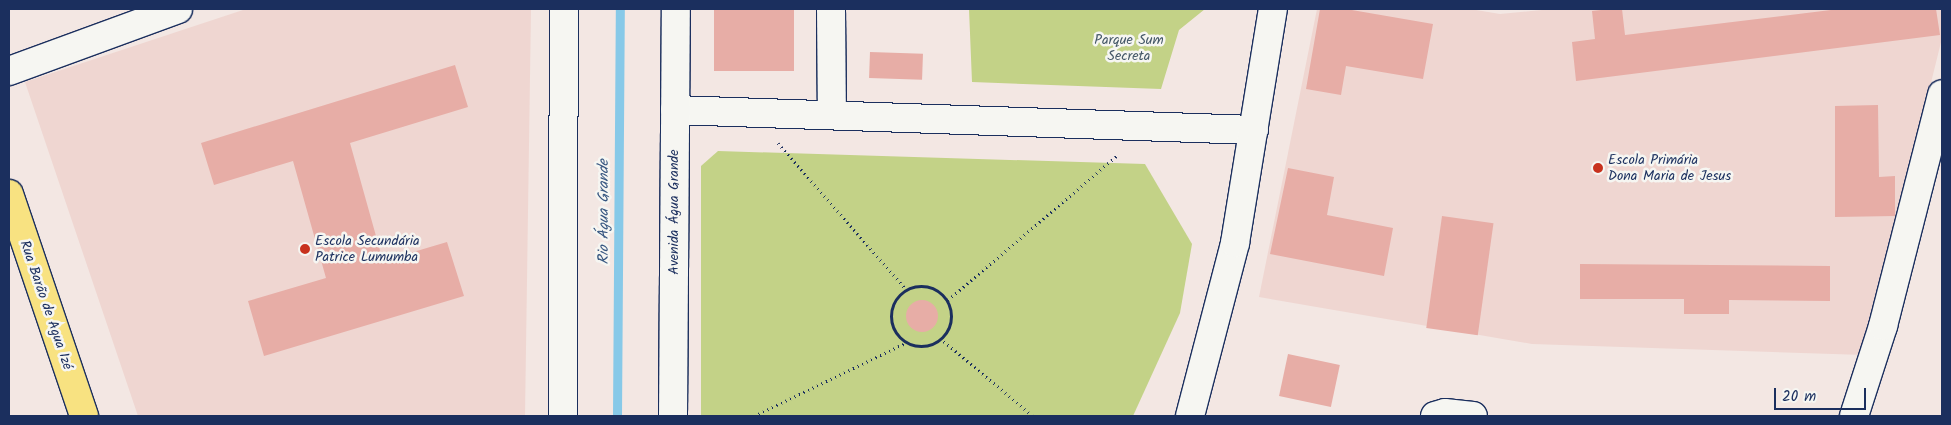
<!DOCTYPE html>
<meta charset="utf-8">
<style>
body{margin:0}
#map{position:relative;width:1951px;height:425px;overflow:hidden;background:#f3e7e3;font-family:Kalam,sans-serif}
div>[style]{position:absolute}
.built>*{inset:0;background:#efd6d1}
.green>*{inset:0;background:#c3d287}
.stream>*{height:9px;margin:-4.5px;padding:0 4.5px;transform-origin:4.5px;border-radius:4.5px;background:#87c9e8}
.building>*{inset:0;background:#e7ada6;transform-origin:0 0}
.round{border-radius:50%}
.path>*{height:3px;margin-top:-1.5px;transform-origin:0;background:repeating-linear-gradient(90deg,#1b2f5e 0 1px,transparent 0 5px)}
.path>.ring{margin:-1.5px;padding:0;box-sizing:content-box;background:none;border:3px solid #1b2f5e;border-radius:50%}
.roads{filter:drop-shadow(1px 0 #1b2f5e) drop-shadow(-1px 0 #1b2f5e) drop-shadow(0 1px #1b2f5e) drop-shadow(0 -1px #1b2f5e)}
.minor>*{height:28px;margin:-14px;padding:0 14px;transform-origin:14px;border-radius:14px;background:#f6f6f2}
.major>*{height:28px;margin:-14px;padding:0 14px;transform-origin:14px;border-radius:14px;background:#f8e281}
.dots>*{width:14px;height:14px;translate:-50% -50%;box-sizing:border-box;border:2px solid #f6f6f2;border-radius:50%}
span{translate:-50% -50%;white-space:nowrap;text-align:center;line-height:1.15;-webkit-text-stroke:5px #f6f6f2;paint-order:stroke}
.park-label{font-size:14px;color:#455868}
.poi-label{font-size:14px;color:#1b2f5e}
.left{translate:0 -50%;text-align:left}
.street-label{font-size:14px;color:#1b2f5e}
.water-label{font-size:15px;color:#365680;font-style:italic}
.frame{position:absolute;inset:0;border:10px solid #1b2f5e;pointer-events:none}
.scale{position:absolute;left:1774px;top:388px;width:92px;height:22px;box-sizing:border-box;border:2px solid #1b2f5e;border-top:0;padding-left:6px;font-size:15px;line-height:18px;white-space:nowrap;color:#1b2f5e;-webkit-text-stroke:4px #f6f6f2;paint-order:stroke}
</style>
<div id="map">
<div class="built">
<div style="clip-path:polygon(246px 9px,531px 9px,525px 416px,138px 416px,25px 82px)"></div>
<div style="clip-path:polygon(1317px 9px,1470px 9px,1500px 14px,1552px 9px,1942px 9px,1942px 38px,1864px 355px,1532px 344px,1259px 297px)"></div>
</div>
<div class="green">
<div style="clip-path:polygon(969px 9px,1205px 9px,1179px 30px,1161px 89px,972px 82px)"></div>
<div style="clip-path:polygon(718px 151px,1145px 164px,1192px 244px,1180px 313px,1133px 416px,701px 416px,701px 166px)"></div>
</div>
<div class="stream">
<div style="left:617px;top:416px;width:407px;rotate:-89.6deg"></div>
</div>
<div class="building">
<div style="left:714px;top:9px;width:80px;height:62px"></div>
<div style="clip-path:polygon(1320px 9px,1346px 9px,1433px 24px,1423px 79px,1346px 66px,1341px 95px,1306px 89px)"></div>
<div style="clip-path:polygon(1610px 9px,1622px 9px,1625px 35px,1839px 9px,1936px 9px,1940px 35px,1576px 81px,1572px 42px,1595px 39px,1592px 11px)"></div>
<div style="left:870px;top:52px;width:53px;height:26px;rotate:2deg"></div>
<div style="clip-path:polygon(455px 65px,468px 107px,350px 143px,383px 261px,447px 242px,464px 296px,264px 356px,248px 301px,326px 278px,293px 161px,214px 185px,201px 143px)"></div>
<div style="clip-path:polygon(1878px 105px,1879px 177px,1895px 176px,1895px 216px,1835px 217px,1835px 106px)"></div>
<div style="clip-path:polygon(1288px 168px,1334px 177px,1327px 215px,1393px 228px,1384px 276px,1270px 254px)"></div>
<div style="left:1442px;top:216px;width:52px;height:113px;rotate:8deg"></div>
<div style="clip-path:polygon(1580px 264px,1830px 266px,1830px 301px,1729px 300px,1729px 314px,1684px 314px,1684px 299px,1580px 299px)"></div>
<div class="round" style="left:906px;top:300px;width:32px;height:32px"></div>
<div style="left:1288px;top:354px;width:53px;height:43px;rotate:12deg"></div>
</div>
<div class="path">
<div style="left:778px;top:143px;width:194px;rotate:48.8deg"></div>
<div class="ring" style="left:891px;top:286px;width:57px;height:57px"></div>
<div style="left:948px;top:300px;width:223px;rotate:-40.5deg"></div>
<div style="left:940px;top:338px;width:121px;rotate:40deg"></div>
<div style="left:754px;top:416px;width:169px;rotate:-25.7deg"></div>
</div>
<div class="roads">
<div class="minor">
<div style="left:831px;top:9px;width:105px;rotate:89.5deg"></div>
<div style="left:9px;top:71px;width:180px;rotate:-20.1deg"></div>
<div style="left:675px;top:110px;width:579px;rotate:1.98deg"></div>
<div style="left:563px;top:416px;width:407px;rotate:-89.9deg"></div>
<div style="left:673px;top:416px;width:407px;rotate:-89.6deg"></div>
<div style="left:1190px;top:416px;width:179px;rotate:-75.4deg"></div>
<div style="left:1235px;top:243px;width:237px;rotate:-80.8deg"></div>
<div style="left:1435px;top:416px;width:10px;rotate:-17deg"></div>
<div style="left:1445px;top:413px;width:28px;rotate:6deg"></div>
<div style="left:1854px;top:416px;width:95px;rotate:-72.1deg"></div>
<div style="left:1883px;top:326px;width:239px;rotate:-75.7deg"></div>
</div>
<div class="major">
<div style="left:9px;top:194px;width:234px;rotate:71.3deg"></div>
</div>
</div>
<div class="dots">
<div style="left:1598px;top:168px;background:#c8321e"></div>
<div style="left:305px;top:249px;background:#c8321e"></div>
</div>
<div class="park-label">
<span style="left:1129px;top:48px">Parque Sum<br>Secreta</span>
</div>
<div class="poi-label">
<span class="left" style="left:1608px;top:168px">Escola Primária<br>Dona Maria de Jesus</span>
<span class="left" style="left:315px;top:249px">Escola Secundária<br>Patrice Lumumba</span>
</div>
<div class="street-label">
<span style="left:674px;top:212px;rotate:-90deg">Avenida Água Grande</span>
<span style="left:46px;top:305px;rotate:71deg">Rua Barão de Agua Izé</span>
</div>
<div class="water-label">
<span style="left:605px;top:212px;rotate:-90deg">Rio Água Grande</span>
</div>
<div class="frame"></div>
<div class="scale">20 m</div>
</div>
